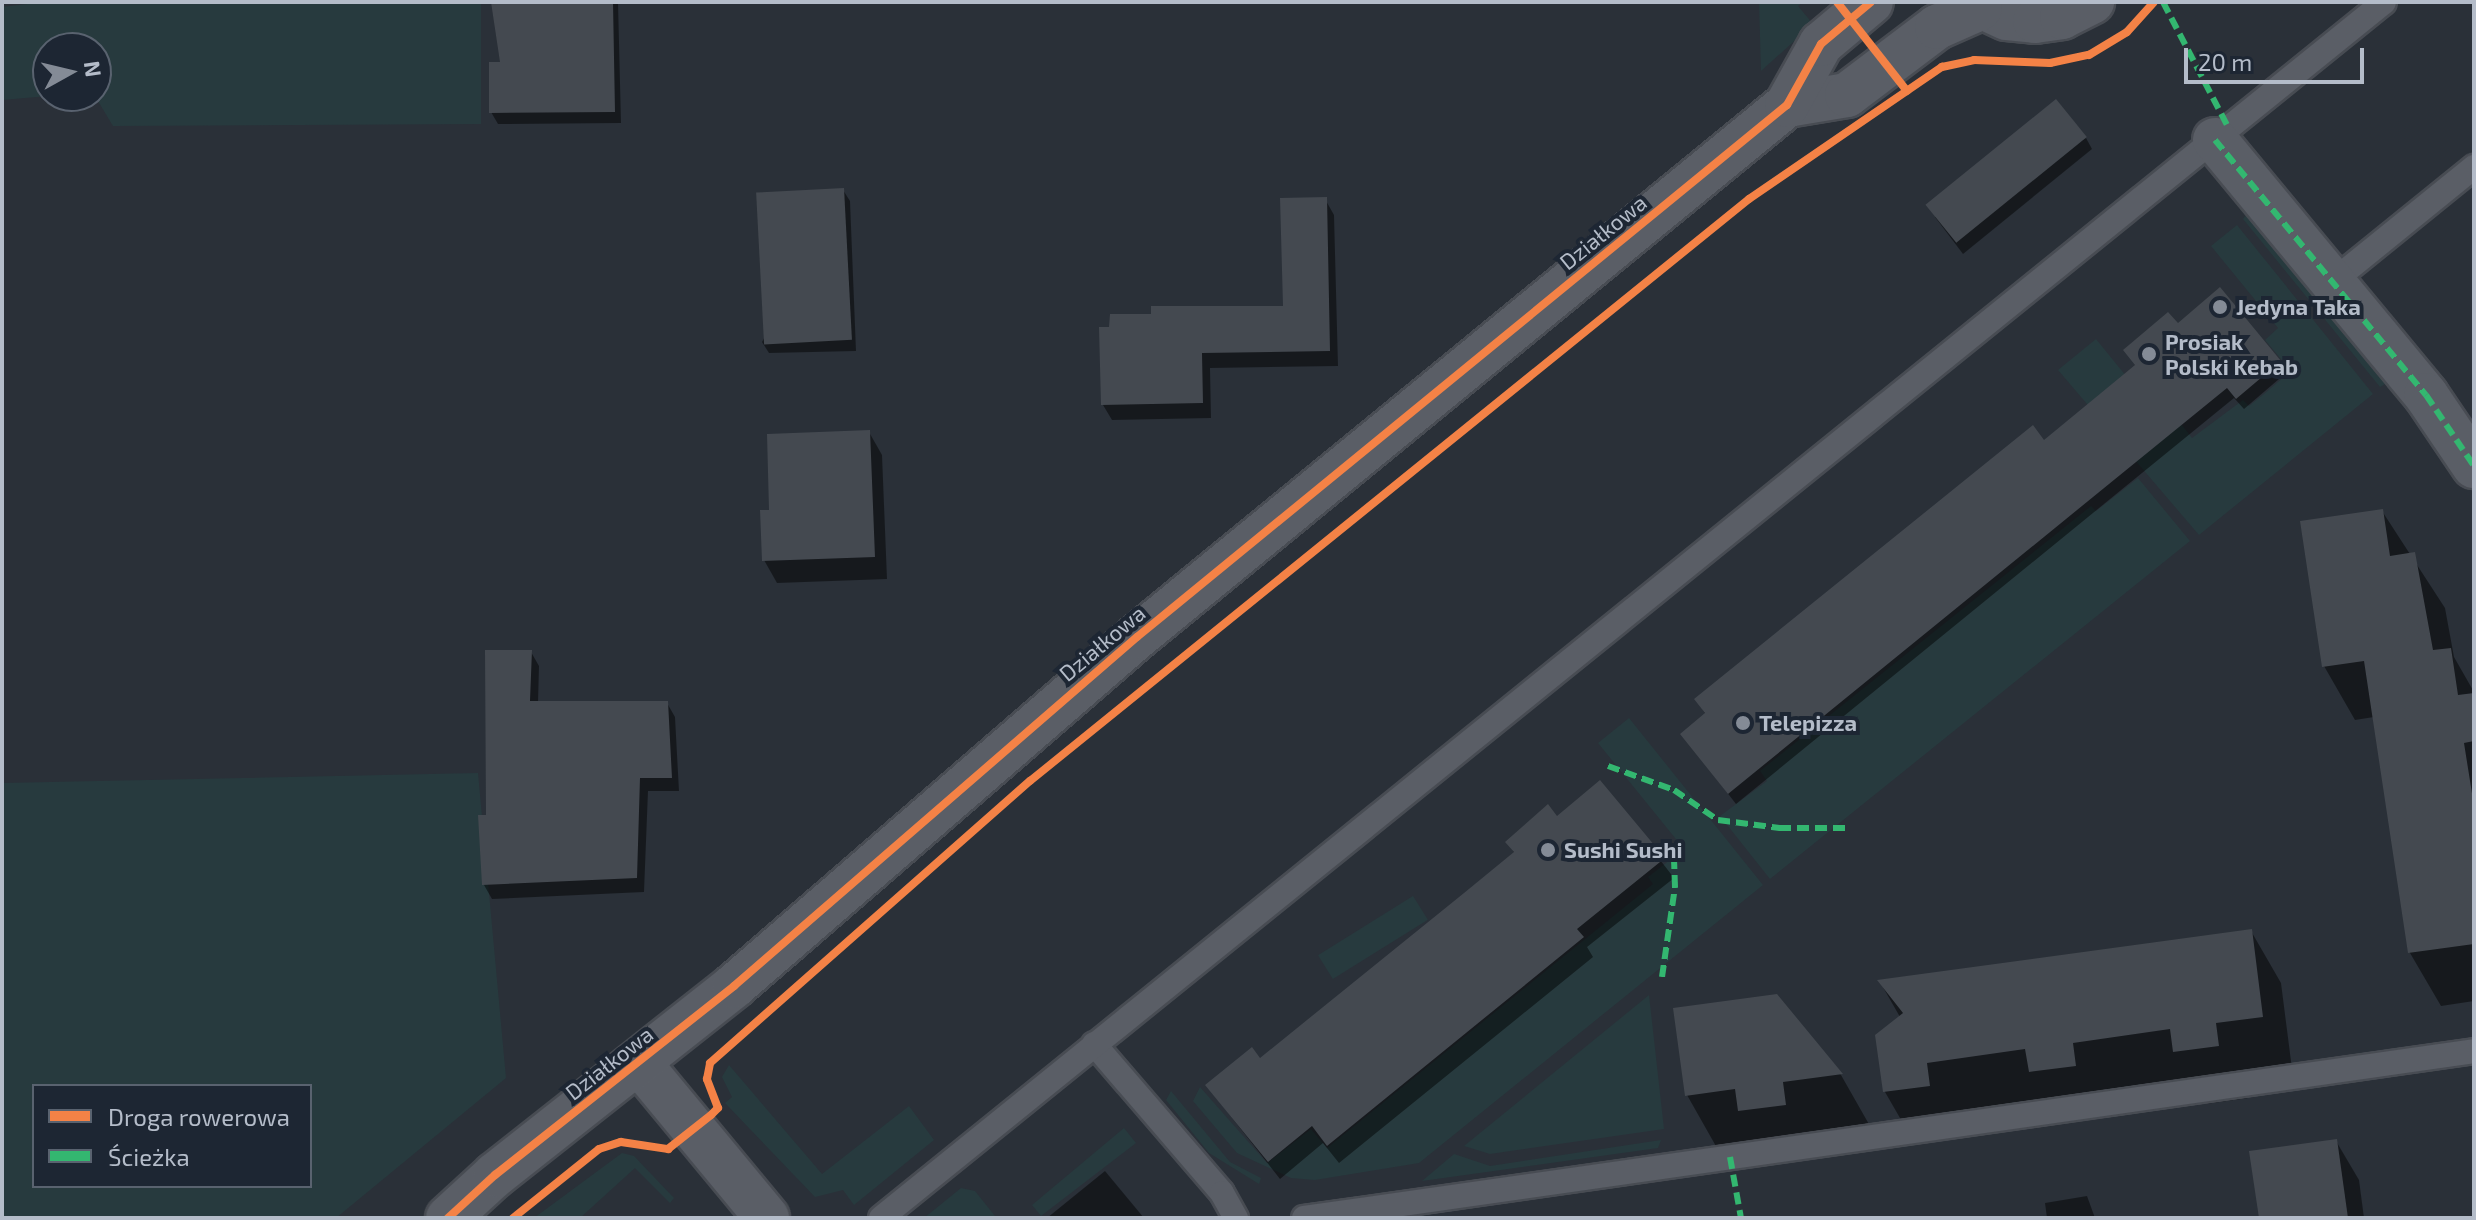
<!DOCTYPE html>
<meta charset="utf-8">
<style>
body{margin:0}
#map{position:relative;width:2476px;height:1220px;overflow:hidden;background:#2a3038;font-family:"Exo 2",sans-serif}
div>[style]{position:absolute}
.green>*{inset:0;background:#273a3e;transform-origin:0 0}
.shadow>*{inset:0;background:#0007}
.building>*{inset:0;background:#444950;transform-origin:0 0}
.roads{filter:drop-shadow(2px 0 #484c53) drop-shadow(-2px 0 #484c53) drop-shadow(0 2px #484c53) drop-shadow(0 -2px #484c53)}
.service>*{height:24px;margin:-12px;padding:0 12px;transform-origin:12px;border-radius:12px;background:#5a5e66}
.minor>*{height:44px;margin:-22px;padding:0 22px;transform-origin:22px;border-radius:22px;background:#5a5e66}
.tertiary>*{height:44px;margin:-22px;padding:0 22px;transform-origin:22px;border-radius:22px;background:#5a5e66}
.quiet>*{height:6px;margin-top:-3px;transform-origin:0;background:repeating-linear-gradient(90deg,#33b770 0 12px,transparent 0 18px)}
.cycleway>*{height:8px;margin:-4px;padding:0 4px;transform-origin:4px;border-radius:4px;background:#f48246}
.dots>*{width:22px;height:22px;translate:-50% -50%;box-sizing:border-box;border:4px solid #1d2633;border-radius:50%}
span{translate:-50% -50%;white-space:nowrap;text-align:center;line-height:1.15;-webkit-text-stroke:8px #1d2633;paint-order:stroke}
.street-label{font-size:22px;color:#b4bcc9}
.poi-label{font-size:22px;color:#b4bcc9;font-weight:700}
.left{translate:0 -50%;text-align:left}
.frame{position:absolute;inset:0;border:4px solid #b4bcc9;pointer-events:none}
.legend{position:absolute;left:32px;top:1084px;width:280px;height:104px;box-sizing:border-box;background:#1d2633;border:2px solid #59626f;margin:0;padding:10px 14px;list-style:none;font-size:24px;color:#b4bcc9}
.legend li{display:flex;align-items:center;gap:16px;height:40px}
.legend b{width:40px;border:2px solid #59626f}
.north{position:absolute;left:32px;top:32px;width:80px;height:80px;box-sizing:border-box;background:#1d2633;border:2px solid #59626f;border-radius:50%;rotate:82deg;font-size:22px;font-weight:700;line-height:32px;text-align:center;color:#b4bcc9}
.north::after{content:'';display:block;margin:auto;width:28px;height:36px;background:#848b96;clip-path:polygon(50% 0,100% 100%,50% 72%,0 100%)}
.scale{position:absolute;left:2184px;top:48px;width:180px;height:36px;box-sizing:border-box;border:4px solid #b4bcc9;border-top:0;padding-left:10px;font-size:24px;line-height:28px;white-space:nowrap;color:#b4bcc9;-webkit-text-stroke:6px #1d2633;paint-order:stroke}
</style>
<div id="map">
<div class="green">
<div style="clip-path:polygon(44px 2px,481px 2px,481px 124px,113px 126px,95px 96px,96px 48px,48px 48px,48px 96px,2px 100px,2px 7px)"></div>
<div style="clip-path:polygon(1759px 2px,1803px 2px,1798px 6px,1813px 24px,1761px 71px)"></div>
<div style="clip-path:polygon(2246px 215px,2250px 220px,2385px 384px,2380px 387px,2243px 219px)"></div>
<div style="clip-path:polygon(2237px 225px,2373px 394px,2199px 535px,2058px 370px,2096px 339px,2157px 414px,2168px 407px,2192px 438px,2243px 400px,2249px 406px,2264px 394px,2291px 371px,2265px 340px,2278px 328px,2211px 246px)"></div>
<div style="clip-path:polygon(2138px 478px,2190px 541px,1770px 879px,1720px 816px,1767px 781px,1760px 771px,2091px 506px,2096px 511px)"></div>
<div style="clip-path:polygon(1629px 718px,1763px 885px,1419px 1163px,1315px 1180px,1291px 1178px,1237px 1153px,1193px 1101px,1200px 1087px,1267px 1163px,1311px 1129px,1327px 1148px,1653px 884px,1648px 877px,1684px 849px,1598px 743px)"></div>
<div style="clip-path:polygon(evenodd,478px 773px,506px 1078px,336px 1218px,2px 1218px,2px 783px,478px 773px,34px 1086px,310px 1086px,310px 1186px,34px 1186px,34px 1086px)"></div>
<div style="left:1413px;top:896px;width:28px;height:112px;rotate:58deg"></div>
<div style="clip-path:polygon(1649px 995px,1664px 1129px,1490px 1154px,1464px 1146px)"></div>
<div style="clip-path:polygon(729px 1065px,822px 1174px,909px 1106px,934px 1140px,854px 1205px,843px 1190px,815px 1197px,725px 1103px,732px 1097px,722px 1077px)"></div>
<div style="clip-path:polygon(1171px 1091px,1230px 1162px,1261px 1178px,1259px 1184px,1209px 1153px,1166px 1100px)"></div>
<div style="clip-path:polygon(1124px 1128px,1136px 1143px,1041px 1216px,1032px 1205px)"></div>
<div style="clip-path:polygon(1661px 1140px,1658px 1148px,1422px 1181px,1454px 1154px,1490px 1166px)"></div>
<div style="clip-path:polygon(622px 1153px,634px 1156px,674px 1198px,670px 1203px,635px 1168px,580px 1218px,534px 1218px)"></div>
<div style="clip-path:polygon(961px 1188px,975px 1191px,995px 1216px,924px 1218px)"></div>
</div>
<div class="shadow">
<div style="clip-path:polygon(493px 2px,618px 2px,621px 123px,498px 124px,491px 112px,503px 64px)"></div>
<div style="clip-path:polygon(2086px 138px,2092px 149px,1963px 254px,1935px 217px)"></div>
<div style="clip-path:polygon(843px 190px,850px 201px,856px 351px,769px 353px,762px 342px)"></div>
<div style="clip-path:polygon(1325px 199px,1334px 215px,1338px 366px,1210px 368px,1211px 418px,1112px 420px,1103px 405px,1285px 308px)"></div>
<div style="clip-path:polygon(2178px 326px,2280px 362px,2286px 373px,2244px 409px,2234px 398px,1736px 804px,1682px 734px,1706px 715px,1697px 700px,2044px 443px,2136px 366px,2126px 350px)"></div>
<div style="clip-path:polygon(869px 432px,882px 455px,887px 579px,777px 583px,764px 560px,771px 512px)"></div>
<div style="clip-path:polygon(2382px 511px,2445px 608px,2454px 657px,2474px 692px,2474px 1001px,2441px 1006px,2410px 953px,2374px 717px,2355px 720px,2324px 666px)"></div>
<div style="clip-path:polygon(531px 652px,539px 666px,538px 703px,667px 703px,675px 717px,679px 791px,648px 791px,644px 892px,492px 899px,484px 885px,488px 817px)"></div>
<div style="clip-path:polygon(1600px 782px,1674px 878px,1587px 947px,1593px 957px,1339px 1163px,1323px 1143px,1280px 1179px,1207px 1086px,1260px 1060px,1515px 854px,1508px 842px,1557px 818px)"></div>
<div style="clip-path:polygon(2251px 931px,2281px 983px,2292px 1069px,2244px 1075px,2248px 1098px,2205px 1104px,2193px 1082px,2102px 1095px,2105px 1118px,2061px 1124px,2048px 1102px,1956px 1115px,1959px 1138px,1915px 1144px,1885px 1092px,1900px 1017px,1880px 982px)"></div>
<div style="clip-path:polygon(1776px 996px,1841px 1075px,1870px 1126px,1812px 1134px,1815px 1157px,1770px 1163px,1717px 1148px,1687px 1095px)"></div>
<div style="clip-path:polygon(2336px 1141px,2359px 1180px,2364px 1218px,2261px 1218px)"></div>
<div style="clip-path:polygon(1105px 1171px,1144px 1218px,1047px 1218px)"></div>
<div style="clip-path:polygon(2087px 1196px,2095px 1218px,2047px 1218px,2045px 1203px)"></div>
</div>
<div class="building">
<div style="clip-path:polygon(491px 2px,613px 2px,615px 112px,489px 113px,489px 62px,500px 62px)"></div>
<div style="left:2056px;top:99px;width:49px;height:168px;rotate:51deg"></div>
<div style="left:844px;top:188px;width:152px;height:88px;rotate:87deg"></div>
<div style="clip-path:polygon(1327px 197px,1330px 351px,1202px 353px,1203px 403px,1101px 405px,1099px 327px,1109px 327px,1110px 314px,1151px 314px,1151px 306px,1283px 306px,1280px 198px)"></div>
<div style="clip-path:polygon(2220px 287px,2281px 361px,2236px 399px,2227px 388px,1728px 794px,1680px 734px,1705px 713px,1694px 699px,2033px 425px,2044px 440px,2135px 365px,2123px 350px,2168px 312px,2178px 323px)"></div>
<div style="clip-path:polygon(870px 430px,875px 557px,762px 561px,760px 510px,769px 510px,767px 434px)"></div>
<div style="clip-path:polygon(2383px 509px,2390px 556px,2415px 552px,2433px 650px,2451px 648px,2458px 695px,2474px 693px,2474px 741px,2464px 743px,2474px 806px,2474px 944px,2408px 953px,2364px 661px,2322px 667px,2300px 521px)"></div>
<div style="clip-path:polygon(485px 650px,532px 650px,530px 701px,668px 701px,672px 778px,640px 778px,637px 878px,482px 885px,478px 815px,486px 815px)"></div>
<div style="clip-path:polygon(1600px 780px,1665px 858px,1577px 929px,1584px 937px,1327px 1146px,1312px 1126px,1268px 1162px,1205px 1085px,1252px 1047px,1260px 1058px,1464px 893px,1514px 852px,1505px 842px,1548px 804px,1557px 816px)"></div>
<div style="clip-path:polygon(2252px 929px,2263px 1017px,2216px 1023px,2219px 1046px,2173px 1052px,2170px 1029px,2073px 1043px,2076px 1066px,2029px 1072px,2025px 1049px,1927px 1063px,1930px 1086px,1883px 1092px,1875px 1035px,1903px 1013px,1877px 980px)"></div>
<div style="clip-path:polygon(1777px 994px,1843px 1074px,1783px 1082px,1786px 1105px,1738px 1111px,1735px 1089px,1685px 1096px,1673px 1008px)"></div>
<div style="clip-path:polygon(2337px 1139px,2348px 1218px,2259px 1218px,2249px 1151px)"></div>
</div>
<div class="roads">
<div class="service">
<div style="left:2332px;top:282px;width:183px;rotate:-39deg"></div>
<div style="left:1094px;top:1044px;width:196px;rotate:49.3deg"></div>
<div style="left:1222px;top:1193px;width:29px;rotate:61deg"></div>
<div style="left:881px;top:1218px;width:1933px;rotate:-38.97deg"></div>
<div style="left:1304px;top:1218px;width:1182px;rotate:-8.12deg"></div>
</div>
<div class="minor">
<div style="left:2215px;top:140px;width:331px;rotate:50.4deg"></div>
<div style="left:2426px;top:395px;width:86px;rotate:55.9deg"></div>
<div style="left:639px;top:1063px;width:201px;rotate:50.4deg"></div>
</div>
<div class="tertiary">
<div style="left:1972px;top:2px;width:38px;rotate:25deg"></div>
<div style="left:2007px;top:18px;width:28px;rotate:6deg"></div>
<div style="left:2035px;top:21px;width:27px;rotate:-8deg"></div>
<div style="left:2062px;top:17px;width:34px;rotate:-27deg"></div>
<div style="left:1787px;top:105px;width:61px;rotate:-9.5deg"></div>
<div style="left:1847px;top:95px;width:113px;rotate:-37.1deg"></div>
<div style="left:1937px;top:27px;width:47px;rotate:-23.8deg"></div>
<div style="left:448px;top:1218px;width:64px;rotate:-42.5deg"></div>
<div style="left:495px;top:1175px;width:305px;rotate:-38.3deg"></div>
<div style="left:734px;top:986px;width:533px;rotate:-40.89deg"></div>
<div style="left:1137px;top:637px;width:840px;rotate:-39.3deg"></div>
<div style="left:1787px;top:105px;width:70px;rotate:-60.9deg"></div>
<div style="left:1821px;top:44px;width:65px;rotate:-40deg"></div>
</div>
</div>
<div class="quiet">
<div style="left:2163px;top:2px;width:143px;rotate:62.5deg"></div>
<div style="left:2215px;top:140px;width:331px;rotate:50.4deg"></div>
<div style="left:2426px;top:395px;width:86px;rotate:55.9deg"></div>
<div style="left:1608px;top:766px;width:70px;rotate:20deg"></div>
<div style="left:1674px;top:790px;width:53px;rotate:34.3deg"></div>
<div style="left:1718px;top:820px;width:62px;rotate:7.5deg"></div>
<div style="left:1779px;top:828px;width:69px"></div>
<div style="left:1662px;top:977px;width:91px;rotate:-81.8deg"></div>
<div style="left:1675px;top:887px;width:37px;rotate:-92deg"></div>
<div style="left:1730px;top:1157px;width:62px;rotate:79.8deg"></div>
</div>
<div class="cycleway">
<div style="left:1837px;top:2px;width:113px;rotate:51.8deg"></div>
<div style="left:448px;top:1218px;width:64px;rotate:-42.5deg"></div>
<div style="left:495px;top:1175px;width:305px;rotate:-38.3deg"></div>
<div style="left:734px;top:986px;width:533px;rotate:-40.89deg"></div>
<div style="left:1137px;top:637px;width:840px;rotate:-39.3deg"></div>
<div style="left:1787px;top:105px;width:70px;rotate:-60.9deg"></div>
<div style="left:1821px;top:44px;width:65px;rotate:-40deg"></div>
<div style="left:513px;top:1218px;width:110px;rotate:-38.7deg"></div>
<div style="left:599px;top:1149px;width:23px;rotate:-18deg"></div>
<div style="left:621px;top:1142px;width:48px;rotate:8.5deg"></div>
<div style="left:668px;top:1149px;width:55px;rotate:-38.3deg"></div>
<div style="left:711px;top:1115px;width:10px;rotate:-45deg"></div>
<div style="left:718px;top:1108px;width:31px;rotate:-111deg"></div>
<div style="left:707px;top:1079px;width:16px;rotate:-79deg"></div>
<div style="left:710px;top:1063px;width:427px;rotate:-41.4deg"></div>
<div style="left:1030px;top:781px;width:925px;rotate:-38.99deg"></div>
<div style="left:1749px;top:199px;width:234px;rotate:-34.4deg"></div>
<div style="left:1942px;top:67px;width:33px;rotate:-12deg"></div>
<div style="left:1974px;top:60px;width:76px;rotate:2.3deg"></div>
<div style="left:2050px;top:63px;width:40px;rotate:-12deg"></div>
<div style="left:2089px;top:55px;width:44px;rotate:-31.2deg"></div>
<div style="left:2127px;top:32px;width:40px;rotate:-48deg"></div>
</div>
<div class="dots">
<div style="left:2220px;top:307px;background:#848b96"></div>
<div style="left:2149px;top:354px;background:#848b96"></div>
<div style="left:1743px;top:723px;background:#848b96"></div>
<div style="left:1548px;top:850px;background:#848b96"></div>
</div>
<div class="street-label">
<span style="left:1603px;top:232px;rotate:-39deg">Działkowa</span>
<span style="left:1102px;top:643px;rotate:-40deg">Działkowa</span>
<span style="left:609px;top:1063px;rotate:-38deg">Działkowa</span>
</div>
<div class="poi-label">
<span class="left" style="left:2236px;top:307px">Jedyna Taka</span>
<span class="left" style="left:2165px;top:354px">Prosiak<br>Polski Kebab</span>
<span class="left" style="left:1759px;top:723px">Telepizza</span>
<span class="left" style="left:1564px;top:850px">Sushi Sushi</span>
</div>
<div class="frame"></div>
<ul class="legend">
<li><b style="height:10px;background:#f48246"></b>Droga rowerowa</li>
<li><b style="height:10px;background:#33b770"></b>Ścieżka</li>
</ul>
<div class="north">N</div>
<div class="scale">20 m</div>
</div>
